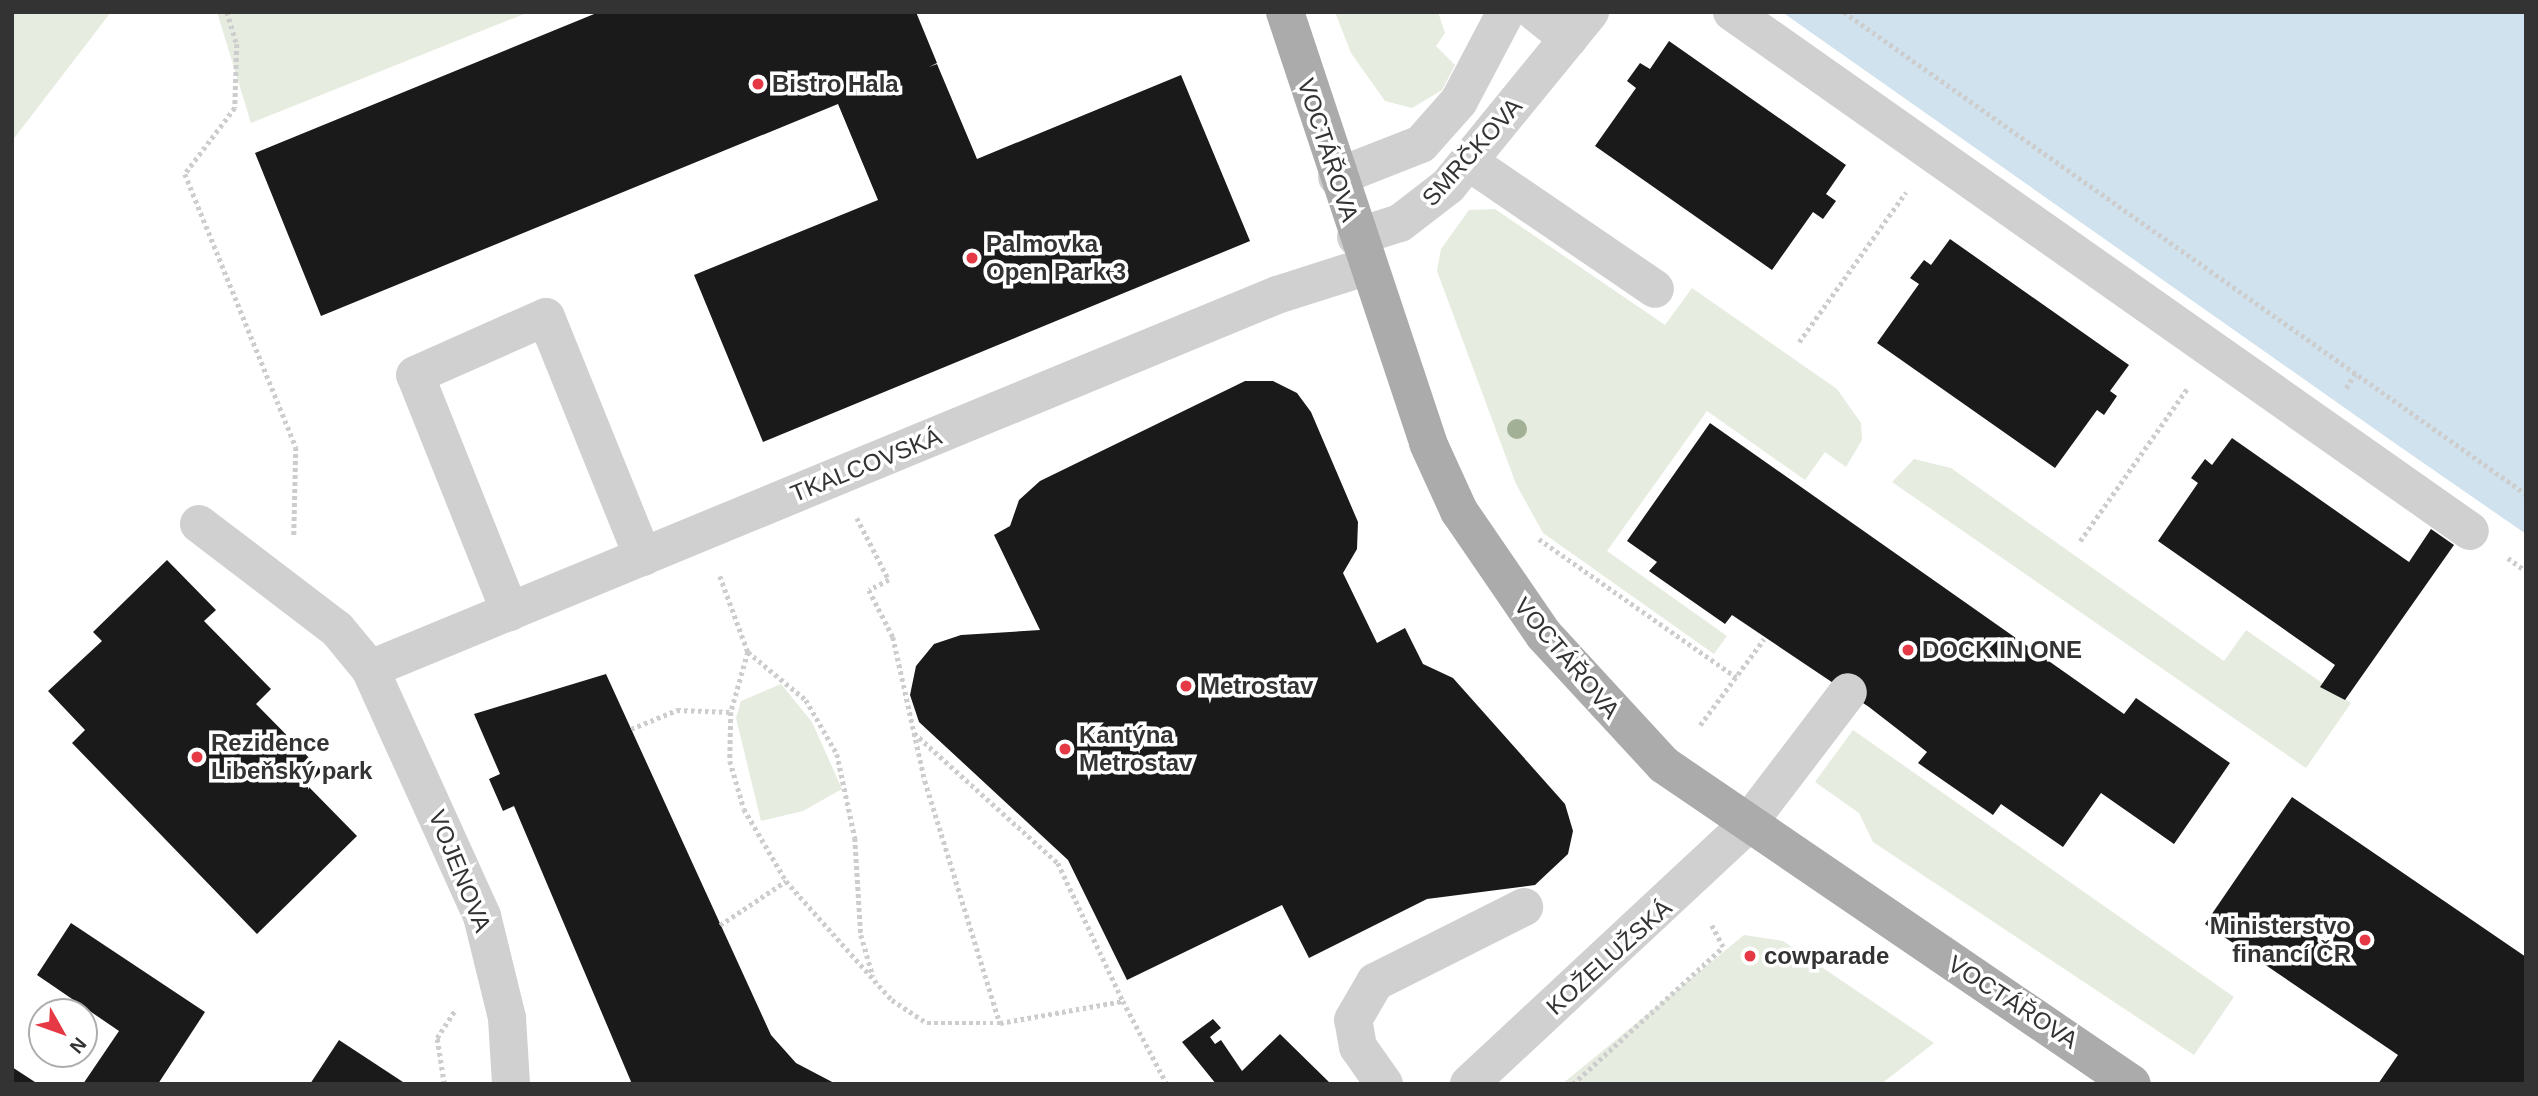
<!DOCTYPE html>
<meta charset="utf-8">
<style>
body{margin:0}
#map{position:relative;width:2538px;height:1096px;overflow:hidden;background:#fff;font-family:Arial,sans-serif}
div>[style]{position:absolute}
.green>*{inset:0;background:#e6ecdf}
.water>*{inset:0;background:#cfe2ee}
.building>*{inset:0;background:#1a1a1a}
.path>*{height:4.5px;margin-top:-2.25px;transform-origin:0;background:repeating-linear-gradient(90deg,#cdcdcd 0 3.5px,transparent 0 7px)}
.minor>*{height:38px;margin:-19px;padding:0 19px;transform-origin:19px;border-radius:19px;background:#d0d0d0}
.major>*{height:38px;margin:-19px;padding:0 19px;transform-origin:19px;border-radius:19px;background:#ababab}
.trees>*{width:20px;height:20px;margin:-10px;border-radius:50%;background:#a2b095}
.dots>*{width:19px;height:19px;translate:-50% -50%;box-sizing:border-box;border:4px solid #fff;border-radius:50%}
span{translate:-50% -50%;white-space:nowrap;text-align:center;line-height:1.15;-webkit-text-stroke:7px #fff;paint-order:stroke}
.poi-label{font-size:24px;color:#333;font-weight:700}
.left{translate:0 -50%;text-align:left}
.right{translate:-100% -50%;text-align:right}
.street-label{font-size:24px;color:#333}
.frame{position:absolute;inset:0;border:14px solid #333;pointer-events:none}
.north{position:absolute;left:28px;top:998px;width:70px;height:70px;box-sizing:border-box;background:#fff;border:2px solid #adadad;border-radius:50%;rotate:130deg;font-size:19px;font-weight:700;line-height:28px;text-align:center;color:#333}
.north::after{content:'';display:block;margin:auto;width:24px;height:32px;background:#e63946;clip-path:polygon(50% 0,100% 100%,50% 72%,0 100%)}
</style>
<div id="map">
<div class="green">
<div style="clip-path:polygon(12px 12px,111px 12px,12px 141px)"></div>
<div style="clip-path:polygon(217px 12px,529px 12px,251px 123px)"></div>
<div style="clip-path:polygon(1335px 12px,1438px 12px,1445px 33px,1436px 46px,1455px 65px,1442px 90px,1412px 108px,1385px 101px,1351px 53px)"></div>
<div style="clip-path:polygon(1495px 209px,1665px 325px,1692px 288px,1837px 389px,1861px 423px,1862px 440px,1846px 467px,1825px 452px,1805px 480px,1707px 411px,1607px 551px,1727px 636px,1714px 654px,1543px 533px,1516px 484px,1437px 271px,1441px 249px,1469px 210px)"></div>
<div style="clip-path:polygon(1914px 459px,1951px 468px,2224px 661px,2246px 630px,2351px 703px,2306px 768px,1892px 482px)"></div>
<div style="clip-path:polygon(781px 684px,812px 722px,842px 789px,803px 811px,761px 821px,736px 718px,741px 701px)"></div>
<div style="clip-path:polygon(1853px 730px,2234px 997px,2194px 1055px,1873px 842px,1859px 813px,1815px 782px)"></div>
<div style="clip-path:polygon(1744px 935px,1783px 941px,1934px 1043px,1881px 1084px,1562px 1084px)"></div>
</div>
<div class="water">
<div style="clip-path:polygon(1782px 12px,2526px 12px,2526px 534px,2396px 444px)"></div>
</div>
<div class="building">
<div style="clip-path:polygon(599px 12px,916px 12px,937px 63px,929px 67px,937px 64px,977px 159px,1181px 75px,1250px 241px,763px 442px,694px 275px,878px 200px,838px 104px,321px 316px,255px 153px)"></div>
<div style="clip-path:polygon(1669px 41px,1846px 165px,1826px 194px,1836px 201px,1823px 219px,1813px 212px,1772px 270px,1595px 146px,1636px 88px,1627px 81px,1640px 63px,1650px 69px)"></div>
<div style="clip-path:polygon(1950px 239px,2129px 365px,2110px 391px,2117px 396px,2104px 415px,2097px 410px,2055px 468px,1877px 343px,1919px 284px,1910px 278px,1924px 260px,1931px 265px)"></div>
<div style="clip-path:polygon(1245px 381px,1273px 381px,1297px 393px,1311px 412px,1358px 522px,1357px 549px,1343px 573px,1377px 643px,1405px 628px,1423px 664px,1453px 678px,1565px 804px,1573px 831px,1568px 854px,1535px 885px,1427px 899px,1309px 958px,1282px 905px,1127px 980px,1068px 860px,919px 722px,910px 695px,916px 666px,934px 644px,961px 635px,1040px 630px,994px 535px,1010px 526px,1019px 500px,1040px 481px)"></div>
<div style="clip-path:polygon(1710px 423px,2124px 714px,2136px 698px,2230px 763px,2174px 844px,2101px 793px,2063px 847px,2001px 804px,1993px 815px,1918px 763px,1927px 752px,1869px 707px,1732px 615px,1725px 624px,1649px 571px,1657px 562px,1627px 541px)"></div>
<div style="clip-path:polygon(2232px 438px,2409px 562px,2431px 529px,2454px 545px,2345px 700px,2320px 687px,2335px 665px,2158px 541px,2198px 483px,2191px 478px,2205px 459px,2212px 465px)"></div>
<div style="clip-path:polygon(167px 560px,216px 610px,204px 621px,271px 689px,256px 704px,322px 771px,307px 785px,357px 836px,257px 934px,72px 743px,85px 730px,48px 691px,102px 641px,93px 632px)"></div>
<div style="clip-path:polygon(606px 674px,771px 1035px,796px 1063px,836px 1084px,632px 1084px,514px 806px,503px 811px,489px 779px,500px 774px,474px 714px)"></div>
<div style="clip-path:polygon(2292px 797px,2526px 957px,2526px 1084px,2378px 1084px,2398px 1055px,2205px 924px)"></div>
<div style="clip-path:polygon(71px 923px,205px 1012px,158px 1084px,83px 1084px,119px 1031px,37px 975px)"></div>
<div style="clip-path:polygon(1213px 1019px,1221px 1028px,1210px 1037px,1215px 1044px,1221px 1040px,1242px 1071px,1280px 1034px,1331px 1084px,1216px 1084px,1182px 1042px)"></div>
<div style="clip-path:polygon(339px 1040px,406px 1084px,310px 1084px)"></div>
<div style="clip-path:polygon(12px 1067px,38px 1084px,12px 1084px)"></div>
</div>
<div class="path">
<div style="left:227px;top:12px;width:34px;rotate:73deg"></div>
<div style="left:237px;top:44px;width:64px;rotate:91.8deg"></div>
<div style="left:235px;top:108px;width:83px;rotate:127.1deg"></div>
<div style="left:185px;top:174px;width:295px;rotate:67.9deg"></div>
<div style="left:296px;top:447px;width:88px;rotate:91.3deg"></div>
<div style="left:1844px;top:12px;width:835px;rotate:35.25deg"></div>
<div style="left:1799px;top:342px;width:184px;rotate:-54.5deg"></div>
<div style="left:2346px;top:388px;width:17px;rotate:-57deg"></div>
<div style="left:857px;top:518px;width:70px;rotate:62.7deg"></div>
<div style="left:889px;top:580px;width:22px;rotate:153deg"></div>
<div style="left:869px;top:590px;width:53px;rotate:62.9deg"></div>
<div style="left:893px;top:637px;width:148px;rotate:77.5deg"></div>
<div style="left:925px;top:781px;width:253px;rotate:72.8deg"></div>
<div style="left:1539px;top:539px;width:241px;rotate:35deg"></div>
<div style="left:2080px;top:541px;width:186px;rotate:-54.9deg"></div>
<div style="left:2508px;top:558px;width:22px;rotate:36deg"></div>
<div style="left:720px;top:576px;width:81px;rotate:69.8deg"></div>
<div style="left:748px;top:652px;width:62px;rotate:105.8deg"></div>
<div style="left:731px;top:712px;width:49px;rotate:91.2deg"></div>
<div style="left:730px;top:761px;width:50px;rotate:73.7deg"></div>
<div style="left:744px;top:809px;width:83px;rotate:59.7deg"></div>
<div style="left:786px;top:881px;width:159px;rotate:48.3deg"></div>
<div style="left:892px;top:1000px;width:42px;rotate:33.3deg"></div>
<div style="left:927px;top:1023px;width:73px"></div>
<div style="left:1000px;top:1023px;width:125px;rotate:-10.1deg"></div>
<div style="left:1123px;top:1001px;width:94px;rotate:62.1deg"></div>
<div style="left:748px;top:652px;width:75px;rotate:39.6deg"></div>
<div style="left:806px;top:700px;width:62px;rotate:60.1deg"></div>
<div style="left:837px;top:754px;width:86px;rotate:77.9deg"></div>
<div style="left:855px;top:838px;width:97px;rotate:86.5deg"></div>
<div style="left:861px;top:935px;width:43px;rotate:73.7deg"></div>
<div style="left:1700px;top:725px;width:107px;rotate:-53.3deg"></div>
<div style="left:631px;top:729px;width:50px;rotate:-22.4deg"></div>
<div style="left:677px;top:710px;width:54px;rotate:2.1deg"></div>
<div style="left:914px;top:733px;width:194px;rotate:42.1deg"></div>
<div style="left:1058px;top:863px;width:153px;rotate:64.8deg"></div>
<div style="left:720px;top:925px;width:79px;rotate:-33.7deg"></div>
<div style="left:444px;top:1084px;width:47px;rotate:-98.7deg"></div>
<div style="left:437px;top:1038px;width:33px;rotate:-57deg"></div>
<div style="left:1573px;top:1084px;width:203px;rotate:-42.4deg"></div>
<div style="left:1723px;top:947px;width:27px;rotate:-118deg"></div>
</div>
<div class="minor">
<div style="left:1535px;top:12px;width:43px;rotate:38.5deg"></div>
<div style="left:1732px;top:12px;width:902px;rotate:35.12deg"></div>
<div style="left:1469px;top:162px;width:225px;rotate:34.3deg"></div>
<div style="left:1337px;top:177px;width:90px;rotate:-21.4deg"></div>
<div style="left:1421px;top:144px;width:57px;rotate:-48.5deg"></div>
<div style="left:1459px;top:101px;width:101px;rotate:-62.2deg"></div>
<div style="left:1356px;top:237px;width:46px;rotate:-17.7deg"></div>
<div style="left:1400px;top:223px;width:61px;rotate:-37.6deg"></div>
<div style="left:1448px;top:186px;width:225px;rotate:-50.8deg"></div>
<div style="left:199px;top:524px;width:173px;rotate:37.3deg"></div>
<div style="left:337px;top:629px;width:52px;rotate:50.5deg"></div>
<div style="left:370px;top:669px;width:271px;rotate:65.6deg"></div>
<div style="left:482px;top:916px;width:105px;rotate:76.2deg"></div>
<div style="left:507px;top:1018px;width:66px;rotate:86.5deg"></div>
<div style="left:510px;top:612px;width:255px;rotate:-111.8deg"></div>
<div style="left:415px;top:375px;width:143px;rotate:-23.9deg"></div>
<div style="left:546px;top:317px;width:259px;rotate:68deg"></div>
<div style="left:370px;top:669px;width:981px;rotate:-22.41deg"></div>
<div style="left:1277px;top:295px;width:92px;rotate:-17.7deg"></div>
<div style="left:1384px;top:1084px;width:45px;rotate:-125.1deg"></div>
<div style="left:1358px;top:1047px;width:27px;rotate:-100deg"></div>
<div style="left:1353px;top:1020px;width:44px;rotate:-59.9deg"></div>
<div style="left:1375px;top:982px;width:167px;rotate:-26.7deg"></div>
<div style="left:1469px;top:1084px;width:379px;rotate:-43deg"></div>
<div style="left:1746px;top:826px;width:168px;rotate:-52.7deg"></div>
</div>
<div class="major">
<div style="left:1285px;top:12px;width:454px;rotate:71.6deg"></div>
<div style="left:1428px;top:443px;width:75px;rotate:65.5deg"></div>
<div style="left:1459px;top:511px;width:150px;rotate:55.6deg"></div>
<div style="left:1544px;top:635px;width:177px;rotate:47.3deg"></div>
<div style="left:1664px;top:765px;width:566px;rotate:34.28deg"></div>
</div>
<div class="trees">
<div style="left:1517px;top:429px"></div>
</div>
<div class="dots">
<div style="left:758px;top:84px;background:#e63946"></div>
<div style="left:972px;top:258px;background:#e63946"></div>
<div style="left:1908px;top:650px;background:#e63946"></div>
<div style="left:1186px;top:686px;background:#e63946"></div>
<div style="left:1065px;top:749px;background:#e63946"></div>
<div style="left:197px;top:757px;background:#e63946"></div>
<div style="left:2365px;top:940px;background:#e63946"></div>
<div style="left:1750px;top:956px;background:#e63946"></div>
</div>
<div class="poi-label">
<span class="left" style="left:772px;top:84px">Bistro Hala</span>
<span class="left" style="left:986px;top:258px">Palmovka<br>Open Park 3</span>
<span class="left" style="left:1922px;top:650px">DOCK IN ONE</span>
<span class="left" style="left:1200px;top:686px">Metrostav</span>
<span class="left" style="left:1079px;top:749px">Kantýna<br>Metrostav</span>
<span class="left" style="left:211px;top:757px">Rezidence<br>Libeňský park</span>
<span class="right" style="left:2351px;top:940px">Ministerstvo<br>financí ČR</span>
<span class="left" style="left:1764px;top:956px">cowparade</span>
</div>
<div class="street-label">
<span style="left:1328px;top:150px;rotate:72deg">VOCTÁŘOVA</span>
<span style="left:1472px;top:152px;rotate:-48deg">SMRČKOVA</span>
<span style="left:866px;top:465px;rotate:-22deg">TKALCOVSKÁ</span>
<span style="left:1567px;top:658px;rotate:50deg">VOCTÁŘOVA</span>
<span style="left:460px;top:871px;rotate:68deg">VOJENOVA</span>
<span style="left:1609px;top:957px;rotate:-42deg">KOŽELUŽSKÁ</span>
<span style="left:2013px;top:1002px;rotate:33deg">VOCTÁŘOVA</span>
</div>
<div class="frame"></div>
<div class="north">N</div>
</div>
